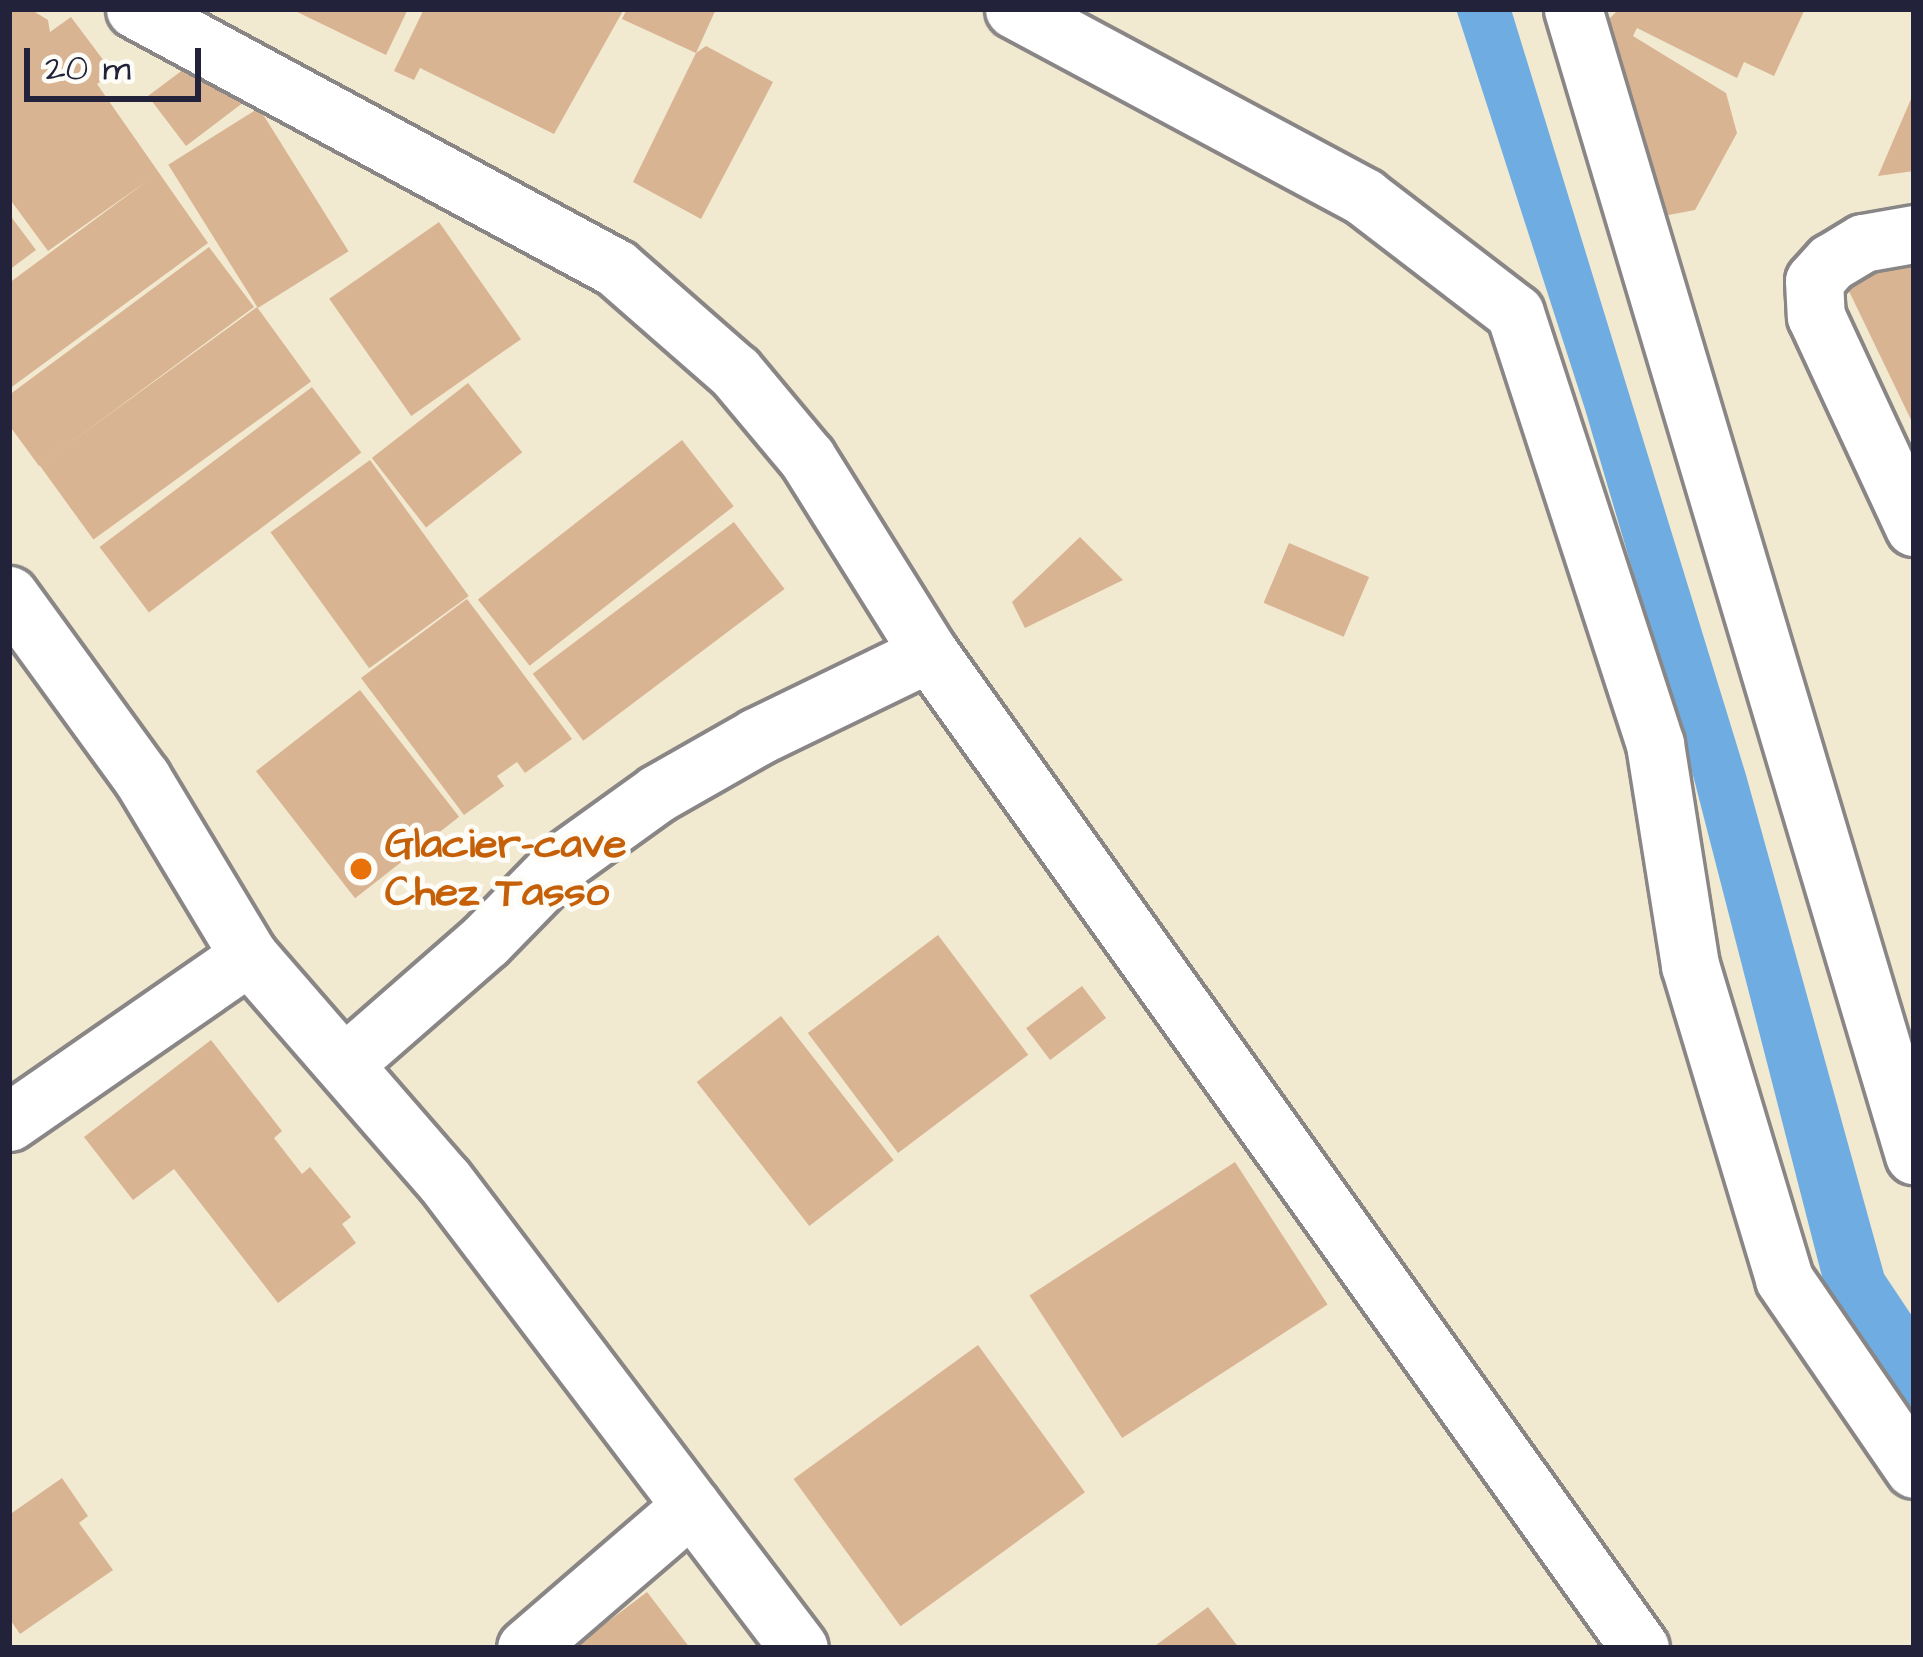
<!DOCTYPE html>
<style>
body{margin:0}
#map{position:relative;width:1923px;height:1657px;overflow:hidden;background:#f2e9d1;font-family:"Architects Daughter",sans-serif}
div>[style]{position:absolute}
.water>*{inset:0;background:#6eace1}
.building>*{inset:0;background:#d9b492;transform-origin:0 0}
.roads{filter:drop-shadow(3px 0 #8a8686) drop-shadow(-3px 0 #8a8686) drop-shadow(0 3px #8a8686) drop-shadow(0 -3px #8a8686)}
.street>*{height:57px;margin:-28.5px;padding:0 28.5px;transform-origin:28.5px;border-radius:28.5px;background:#fff}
.dots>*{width:33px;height:33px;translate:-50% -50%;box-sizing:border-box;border:6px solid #fdfcf7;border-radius:50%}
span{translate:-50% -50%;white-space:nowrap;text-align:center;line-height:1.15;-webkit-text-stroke:10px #fdfcf7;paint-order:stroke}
.food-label{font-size:42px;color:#c56008;font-weight:700}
.left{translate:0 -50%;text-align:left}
.frame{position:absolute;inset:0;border:12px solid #22223b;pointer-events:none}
.scale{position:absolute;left:24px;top:48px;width:177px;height:54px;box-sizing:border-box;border:6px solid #22223b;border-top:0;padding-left:15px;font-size:36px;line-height:42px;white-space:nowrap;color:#22223b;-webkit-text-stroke:9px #fdfcf7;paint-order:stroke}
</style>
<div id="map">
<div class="water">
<div style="clip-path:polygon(1456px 9px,1511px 9px,1746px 775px,1884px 1274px,1914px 1319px,1914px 1420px,1826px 1292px,1694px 779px,1585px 409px)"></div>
</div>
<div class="building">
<div style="clip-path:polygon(9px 9px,30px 9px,48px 20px,50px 32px,71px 17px,113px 73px,97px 84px,208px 243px,9px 389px,9px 283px,147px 181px,48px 251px,9px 198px)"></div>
<div style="clip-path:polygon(291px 9px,408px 9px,386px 55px)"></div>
<div style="clip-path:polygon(424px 9px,624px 9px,554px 134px,420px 68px,414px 80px,394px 71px)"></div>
<div style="clip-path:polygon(627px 9px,716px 9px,696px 53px,622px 19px)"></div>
<div style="clip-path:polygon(1619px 9px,1805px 9px,1774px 76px,1744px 62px,1737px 78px,1637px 28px,1633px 36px,1726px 93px,1737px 133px,1695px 210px,1653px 218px,1609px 19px)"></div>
<div style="clip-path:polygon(706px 46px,773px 82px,701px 219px,633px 182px,696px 53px)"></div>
<div style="clip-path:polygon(188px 66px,201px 83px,220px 70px,244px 102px,186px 146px,148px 96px)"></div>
<div style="clip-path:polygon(1914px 92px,1914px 171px,1878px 176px)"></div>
<div style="left:259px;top:108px;width:169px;height:107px;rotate:58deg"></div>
<div style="clip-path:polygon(9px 214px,36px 250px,9px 270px)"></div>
<div style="left:439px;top:222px;width:143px;height:134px;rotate:55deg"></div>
<div style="clip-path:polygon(209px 247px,254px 307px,39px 466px,9px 425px,9px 395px)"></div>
<div style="clip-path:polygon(1914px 255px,1914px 426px,1847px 287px)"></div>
<div style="left:257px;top:307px;width:92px;height:269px;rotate:54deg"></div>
<div style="left:468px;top:383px;width:88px;height:122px;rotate:52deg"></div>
<div style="left:312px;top:387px;width:82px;height:266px;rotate:53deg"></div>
<div style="left:682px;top:440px;width:84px;height:259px;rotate:52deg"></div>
<div style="left:370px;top:460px;width:168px;height:123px;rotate:54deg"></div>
<div style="left:734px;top:522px;width:84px;height:252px;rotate:53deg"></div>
<div style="clip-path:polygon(1080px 537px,1123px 580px,1025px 628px,1012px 602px)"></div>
<div style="left:1289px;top:543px;width:87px;height:65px;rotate:23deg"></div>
<div style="clip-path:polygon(467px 599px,572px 739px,525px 773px,517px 762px,497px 776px,504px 786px,464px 815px,361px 678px)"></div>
<div style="left:360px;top:690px;width:161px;height:132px;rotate:52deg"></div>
<div style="left:938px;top:935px;width:150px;height:163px;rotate:53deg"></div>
<div style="left:1082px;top:986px;width:40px;height:70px;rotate:53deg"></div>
<div style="left:781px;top:1016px;width:183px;height:107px;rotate:52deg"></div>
<div style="clip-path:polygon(211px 1040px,282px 1131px,274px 1138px,302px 1174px,310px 1167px,351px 1217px,342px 1224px,356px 1243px,278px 1303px,174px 1169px,133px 1200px,84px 1137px)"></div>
<div style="left:1235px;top:1162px;width:170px;height:245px;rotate:57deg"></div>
<div style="left:978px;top:1345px;width:182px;height:228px;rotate:54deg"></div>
<div style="clip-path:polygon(62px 1478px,88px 1516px,79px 1523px,113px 1570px,20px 1634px,9px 1618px,9px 1515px)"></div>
<div style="clip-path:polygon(647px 1592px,690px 1648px,573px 1648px)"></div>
<div style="clip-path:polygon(1208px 1607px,1239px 1648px,1152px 1648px)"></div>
</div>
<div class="roads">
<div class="street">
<div style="left:135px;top:9px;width:546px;rotate:28.3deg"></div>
<div style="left:616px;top:268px;width:158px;rotate:41.2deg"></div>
<div style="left:735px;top:372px;width:112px;rotate:50.1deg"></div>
<div style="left:807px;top:458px;width:230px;rotate:58deg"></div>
<div style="left:929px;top:653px;width:1223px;rotate:54.45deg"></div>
<div style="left:1014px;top:9px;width:397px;rotate:28.2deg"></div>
<div style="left:1364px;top:197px;width:190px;rotate:37.5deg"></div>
<div style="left:1515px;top:313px;width:453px;rotate:72deg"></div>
<div style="left:1655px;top:744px;width:224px;rotate:81deg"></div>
<div style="left:1690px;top:965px;width:328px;rotate:73.3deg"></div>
<div style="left:1784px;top:1279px;width:230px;rotate:55.6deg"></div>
<div style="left:1573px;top:9px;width:1196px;rotate:73.43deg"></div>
<div style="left:1914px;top:234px;width:52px;rotate:170deg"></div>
<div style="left:1863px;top:243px;width:37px;rotate:149deg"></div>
<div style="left:1831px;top:262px;width:25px;rotate:132deg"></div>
<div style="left:1814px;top:281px;width:35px;rotate:87deg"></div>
<div style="left:1816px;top:316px;width:233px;rotate:65.1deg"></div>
<div style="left:9px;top:595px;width:226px;rotate:54deg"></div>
<div style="left:142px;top:778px;width:208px;rotate:59deg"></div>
<div style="left:249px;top:956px;width:297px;rotate:49deg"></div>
<div style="left:444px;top:1180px;width:587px;rotate:52.82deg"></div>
<div style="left:344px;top:1064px;width:187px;rotate:-41.1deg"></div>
<div style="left:485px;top:941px;width:110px;rotate:-45.7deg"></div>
<div style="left:562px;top:862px;width:118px;rotate:-35.7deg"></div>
<div style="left:658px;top:793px;width:113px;rotate:-29.7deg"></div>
<div style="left:756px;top:737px;width:192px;rotate:-25.9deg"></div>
<div style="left:9px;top:1122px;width:292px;rotate:-34.7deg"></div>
<div style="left:526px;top:1648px;width:218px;rotate:-40.7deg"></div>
</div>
</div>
<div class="dots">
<div style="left:361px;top:869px;background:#e8710a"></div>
</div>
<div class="food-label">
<span class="left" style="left:385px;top:869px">Glacier-cave<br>Chez Tasso</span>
</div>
<div class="frame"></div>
<div class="scale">20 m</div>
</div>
